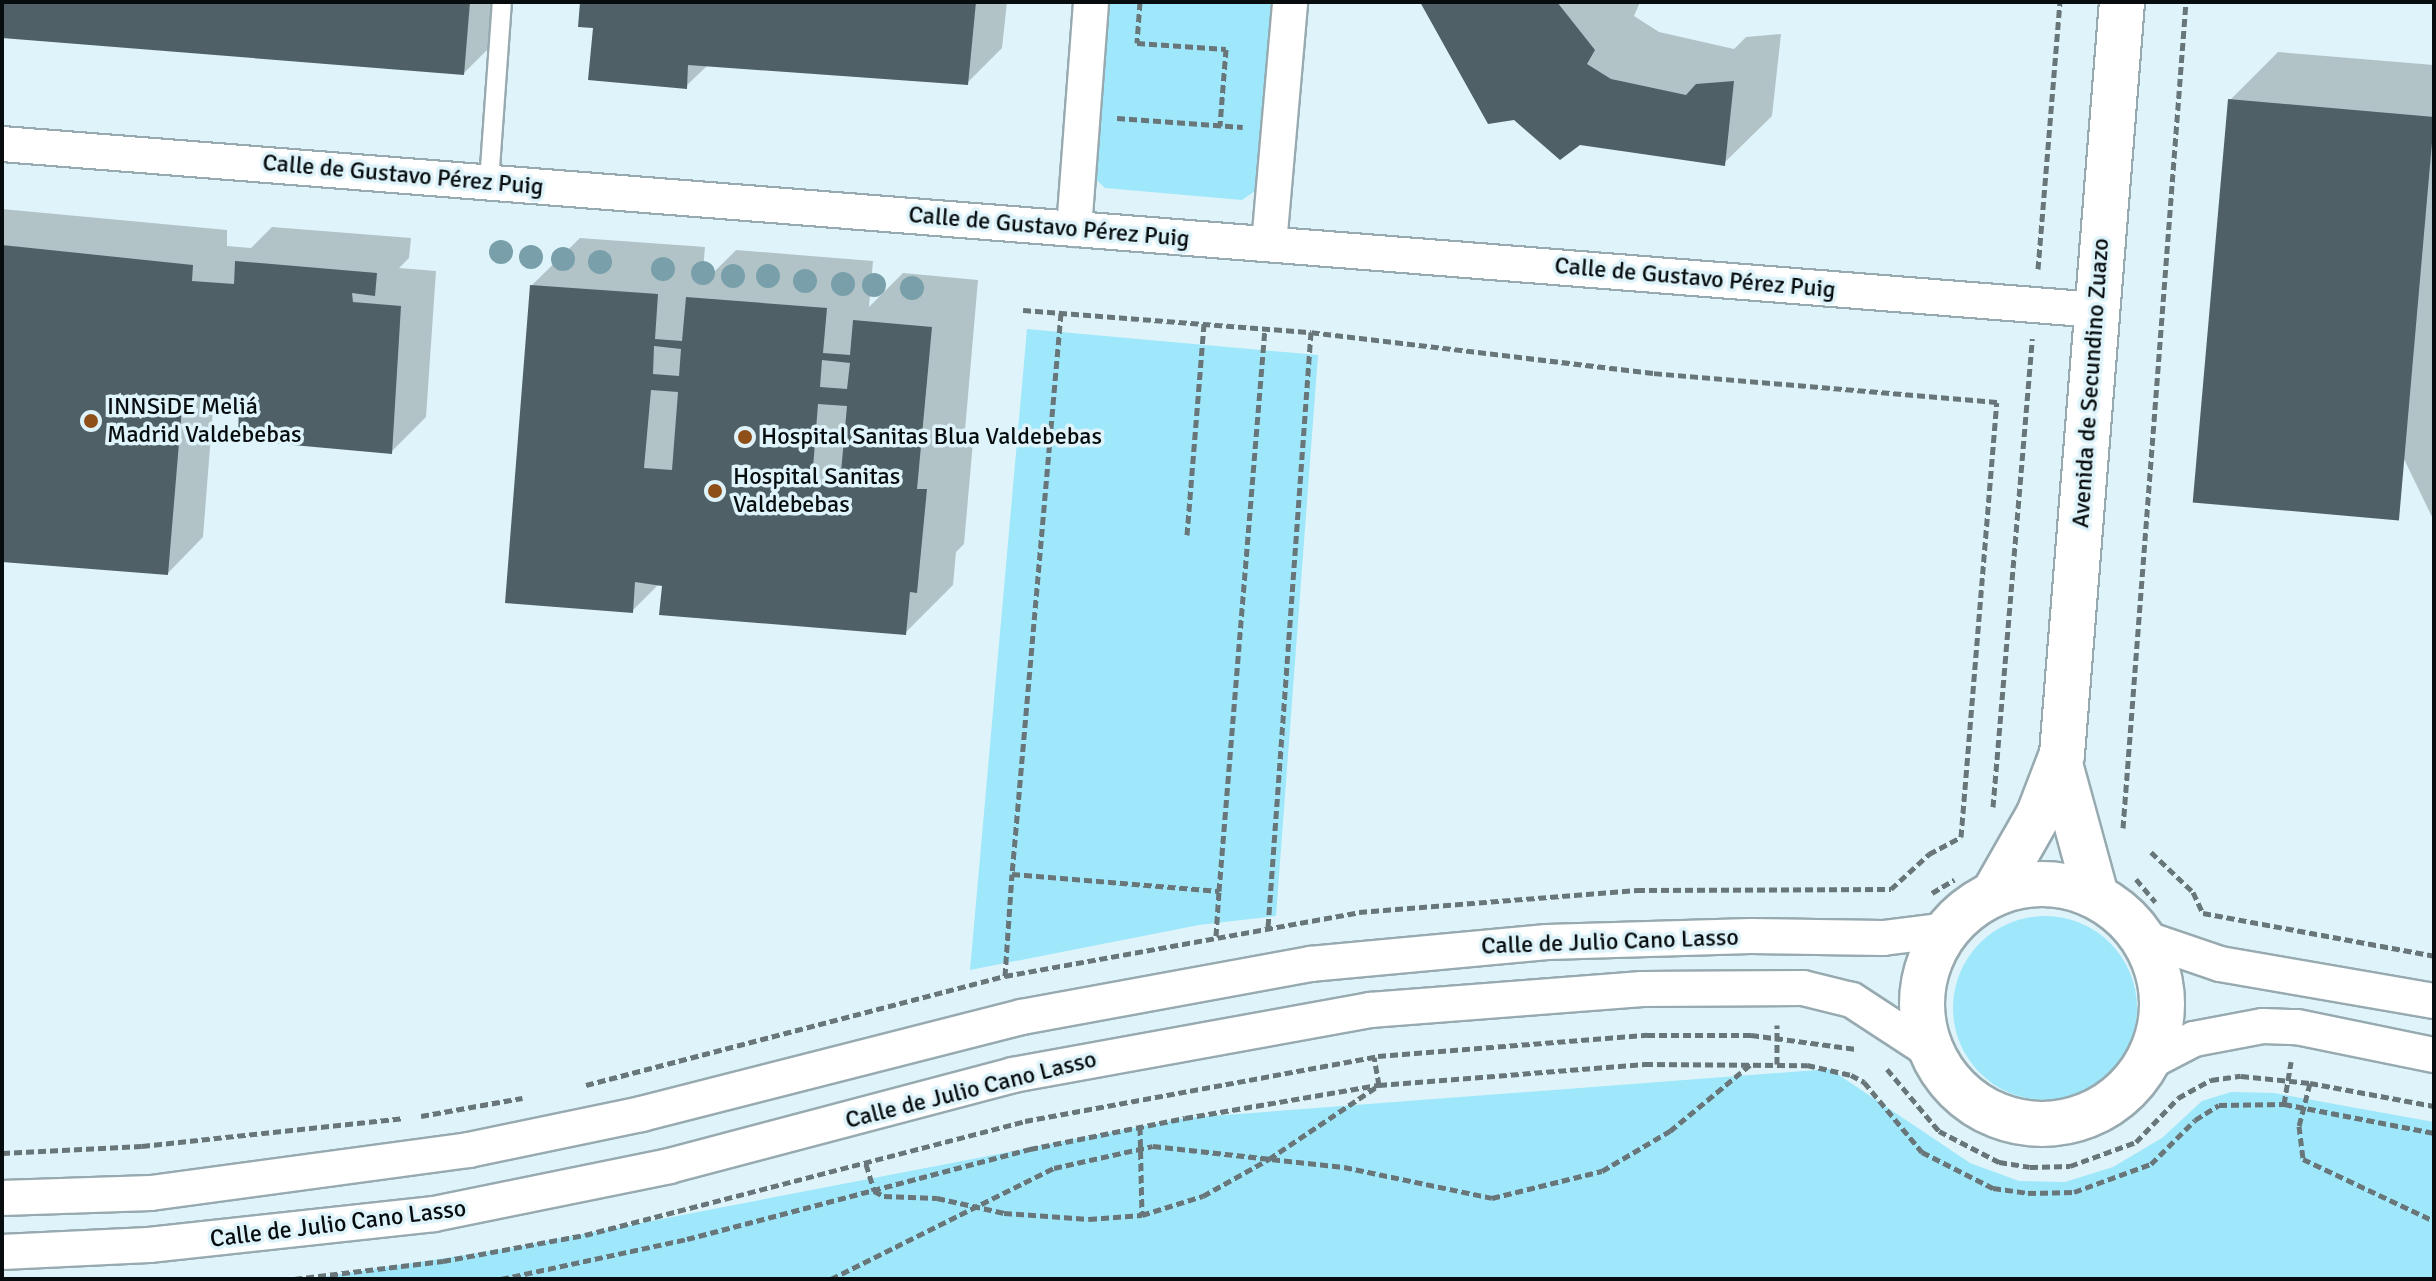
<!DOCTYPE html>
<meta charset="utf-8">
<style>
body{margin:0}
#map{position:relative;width:2436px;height:1281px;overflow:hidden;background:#dff4fa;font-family:Signika,sans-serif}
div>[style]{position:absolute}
.green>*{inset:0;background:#9fe7fa}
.round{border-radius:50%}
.shadow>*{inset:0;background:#0003}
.building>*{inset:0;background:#4f6166;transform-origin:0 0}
.path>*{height:5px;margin-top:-2.5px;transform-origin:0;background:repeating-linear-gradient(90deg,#697679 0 8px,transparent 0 12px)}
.roads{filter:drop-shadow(2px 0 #97aab0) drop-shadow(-2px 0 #97aab0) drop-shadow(0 2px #97aab0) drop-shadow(0 -2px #97aab0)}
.service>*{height:18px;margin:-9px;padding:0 9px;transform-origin:9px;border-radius:9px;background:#fff}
.minor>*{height:34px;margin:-17px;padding:0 17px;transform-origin:17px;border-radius:17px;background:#fff}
.tertiary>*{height:44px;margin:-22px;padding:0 22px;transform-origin:22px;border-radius:22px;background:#fff}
.tertiary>.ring{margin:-22px;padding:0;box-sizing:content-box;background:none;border:44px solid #fff;border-radius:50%}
.trees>*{width:24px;height:24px;margin:-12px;border-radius:50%;background:#79a0aa}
.dots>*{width:22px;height:22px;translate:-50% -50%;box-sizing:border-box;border:4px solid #dff4fa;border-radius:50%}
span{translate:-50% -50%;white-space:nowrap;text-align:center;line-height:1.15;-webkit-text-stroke:7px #dff4fa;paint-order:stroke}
.street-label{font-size:24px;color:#070d0f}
.poi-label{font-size:24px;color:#070d0f}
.left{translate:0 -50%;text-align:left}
.frame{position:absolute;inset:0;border:4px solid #070d0f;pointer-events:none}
</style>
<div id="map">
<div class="green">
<div style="clip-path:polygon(1103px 2px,1274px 2px,1258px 189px,1242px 200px,1105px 188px,1090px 174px)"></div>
<div style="clip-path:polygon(1027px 329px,1318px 355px,1276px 916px,1199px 925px,970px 970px)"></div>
<div class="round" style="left:1953px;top:916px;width:184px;height:184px"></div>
<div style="clip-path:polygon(1830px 1069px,1970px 1163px,2019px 1181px,2065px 1182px,2113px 1167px,2162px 1138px,2202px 1101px,2231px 1092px,2274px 1093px,2434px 1122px,2434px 1279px,308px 1279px,511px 1248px,1185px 1118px)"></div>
</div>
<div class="shadow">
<div style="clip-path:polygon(2px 2px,513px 2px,511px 26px,464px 73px,2px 36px)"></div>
<div style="clip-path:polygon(582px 2px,1007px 2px,1002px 48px,967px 83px,708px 65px,686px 86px,595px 26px)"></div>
<div style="clip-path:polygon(1422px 2px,1640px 2px,1634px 16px,1659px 32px,1734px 49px,1746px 37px,1781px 34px,1772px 116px,1724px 163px)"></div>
<div style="clip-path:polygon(2278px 52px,2434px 65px,2434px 521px,2230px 100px)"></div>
<div style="clip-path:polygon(2px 209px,227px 230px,227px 246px,251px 248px,272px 227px,411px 238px,409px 258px,399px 268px,436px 271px,426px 417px,391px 452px,241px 399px,214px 397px,203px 537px,168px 573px,2px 560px)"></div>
<div style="clip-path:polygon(580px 238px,705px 247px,702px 284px,736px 250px,873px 261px,869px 307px,903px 273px,978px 280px,964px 442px,973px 442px,964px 544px,956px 552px,953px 585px,905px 633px,660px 583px,632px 611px,532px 285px)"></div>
</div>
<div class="building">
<div style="clip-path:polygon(2px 2px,470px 2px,464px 75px,2px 38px)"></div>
<div style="clip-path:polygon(580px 2px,976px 2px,968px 85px,688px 65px,687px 89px,588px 80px,593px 28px,578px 27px)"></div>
<div style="clip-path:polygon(1420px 2px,1557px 2px,1595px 50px,1587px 64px,1611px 79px,1686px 95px,1696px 84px,1734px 81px,1725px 166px,1580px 145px,1560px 160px,1514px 120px,1488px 124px)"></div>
<div style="left:2228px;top:99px;width:207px;height:405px;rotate:5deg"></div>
<div style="clip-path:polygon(2px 245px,193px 265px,192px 281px,234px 284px,235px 261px,377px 273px,375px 296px,352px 293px,353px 302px,401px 306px,392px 454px,238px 440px,239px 401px,183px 395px,168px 575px,2px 562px)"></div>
<div style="clip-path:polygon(evenodd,530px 285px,658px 294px,655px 339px,682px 341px,686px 297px,827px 308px,823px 353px,850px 355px,853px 320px,932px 327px,917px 489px,927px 489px,917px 593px,910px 592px,906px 635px,659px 615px,662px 586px,635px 582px,633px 613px,505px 603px,530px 285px,654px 346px,681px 349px,679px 376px,653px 374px,654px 346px,530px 285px,822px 360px,850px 363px,847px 389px,820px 387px,822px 360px,530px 285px,651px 390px,678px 392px,672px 470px,644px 468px,651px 390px,530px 285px,818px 404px,847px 406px,840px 483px,812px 481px,818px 404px)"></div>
</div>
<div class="path">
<div style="left:1140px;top:2px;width:41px;rotate:94.2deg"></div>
<div style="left:1137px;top:43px;width:89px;rotate:3.9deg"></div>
<div style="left:1226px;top:49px;width:77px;rotate:94.5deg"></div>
<div style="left:1117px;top:118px;width:126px;rotate:4.1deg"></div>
<div style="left:2038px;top:269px;width:268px;rotate:-85.3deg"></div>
<div style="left:1023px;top:310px;width:289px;rotate:4.4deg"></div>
<div style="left:1061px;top:313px;width:563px;rotate:94.99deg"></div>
<div style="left:1012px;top:874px;width:208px;rotate:4.7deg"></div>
<div style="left:1219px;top:891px;width:565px;rotate:-85.33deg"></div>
<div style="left:1187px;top:535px;width:212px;rotate:-85.4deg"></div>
<div style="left:1993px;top:807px;width:470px;rotate:-85.2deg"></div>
<div style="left:2123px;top:828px;width:828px;rotate:-85.64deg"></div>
<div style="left:2151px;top:852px;width:58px;rotate:43.6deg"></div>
<div style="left:2193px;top:892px;width:23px;rotate:65deg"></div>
<div style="left:2203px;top:913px;width:235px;rotate:10.5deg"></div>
<div style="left:2136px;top:879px;width:30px;rotate:50deg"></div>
<div style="left:1932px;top:893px;width:26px;rotate:-31deg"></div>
<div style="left:1216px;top:936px;width:45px;rotate:-86.2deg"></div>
<div style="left:1005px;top:976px;width:102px;rotate:-86.1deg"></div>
<div style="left:1777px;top:1064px;width:39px;rotate:-90deg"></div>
<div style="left:1887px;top:1069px;width:81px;rotate:50deg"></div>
<div style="left:1939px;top:1131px;width:68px;rotate:27.3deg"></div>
<div style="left:1999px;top:1162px;width:31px;rotate:9deg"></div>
<div style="left:2030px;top:1167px;width:40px;rotate:-1.4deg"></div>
<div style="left:2070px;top:1166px;width:70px;rotate:-20deg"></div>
<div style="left:2136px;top:1142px;width:61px;rotate:-46.3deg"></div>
<div style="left:2178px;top:1098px;width:38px;rotate:-29deg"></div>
<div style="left:2211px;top:1080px;width:30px;rotate:-8deg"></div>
<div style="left:2241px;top:1076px;width:69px;rotate:5.8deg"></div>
<div style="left:2310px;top:1083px;width:126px;rotate:10.5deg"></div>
<div style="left:2310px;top:1083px;width:44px;rotate:104.3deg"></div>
<div style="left:2299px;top:1126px;width:33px;rotate:83deg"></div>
<div style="left:2303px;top:1159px;width:145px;rotate:25.3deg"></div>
<div style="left:586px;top:1085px;width:433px;rotate:-14.6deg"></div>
<div style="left:1005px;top:976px;width:360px;rotate:-10.2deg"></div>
<div style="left:1359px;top:912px;width:279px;rotate:-4.5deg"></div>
<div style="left:1637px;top:890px;width:254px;rotate:-0.2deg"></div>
<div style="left:1891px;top:889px;width:52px;rotate:-42.6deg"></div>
<div style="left:1929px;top:854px;width:36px;rotate:-28deg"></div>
<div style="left:1961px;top:837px;width:436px;rotate:-85.3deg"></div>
<div style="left:1997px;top:402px;width:345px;rotate:-175.2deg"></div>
<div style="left:1653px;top:373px;width:344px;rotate:-173.2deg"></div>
<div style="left:1311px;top:332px;width:598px;rotate:94.13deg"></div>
<div style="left:2284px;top:1104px;width:43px;rotate:-80.5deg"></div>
<div style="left:421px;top:1116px;width:103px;rotate:-10.1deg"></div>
<div style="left:1140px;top:1127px;width:88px;rotate:88.7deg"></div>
<div style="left:2px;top:1153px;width:140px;rotate:-2.9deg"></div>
<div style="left:142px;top:1146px;width:262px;rotate:-6.1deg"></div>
<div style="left:866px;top:1164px;width:28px;rotate:73deg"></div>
<div style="left:874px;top:1191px;width:11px;rotate:27deg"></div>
<div style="left:884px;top:1196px;width:53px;rotate:2.2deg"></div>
<div style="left:937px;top:1198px;width:69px;rotate:12.6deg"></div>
<div style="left:1004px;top:1213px;width:85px;rotate:4deg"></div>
<div style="left:1089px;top:1219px;width:53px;rotate:-4.3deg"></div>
<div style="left:1142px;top:1215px;width:64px;rotate:-17.3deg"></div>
<div style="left:1203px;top:1196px;width:76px;rotate:-29.3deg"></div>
<div style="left:1269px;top:1159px;width:133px;rotate:-33.9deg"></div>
<div style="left:1379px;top:1085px;width:28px;rotate:-100deg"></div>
<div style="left:294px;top:1279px;width:150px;rotate:-6.9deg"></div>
<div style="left:443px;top:1261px;width:144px;rotate:-10.4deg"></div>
<div style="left:585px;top:1235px;width:455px;rotate:-14.5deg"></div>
<div style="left:1025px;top:1121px;width:359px;rotate:-10.4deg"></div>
<div style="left:1378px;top:1056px;width:270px;rotate:-4.5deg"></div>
<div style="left:1647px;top:1035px;width:104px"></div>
<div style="left:1751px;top:1035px;width:106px;rotate:7.6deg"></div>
<div style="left:501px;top:1279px;width:190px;rotate:-12.1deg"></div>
<div style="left:687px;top:1239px;width:355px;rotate:-14.7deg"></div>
<div style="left:1030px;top:1149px;width:158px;rotate:-11.3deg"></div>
<div style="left:1185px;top:1118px;width:197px;rotate:-9.7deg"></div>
<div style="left:1379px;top:1085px;width:267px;rotate:-4.5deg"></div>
<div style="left:1645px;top:1064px;width:162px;rotate:0.4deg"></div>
<div style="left:1807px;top:1065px;width:45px;rotate:12.8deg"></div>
<div style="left:1851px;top:1075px;width:15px;rotate:28deg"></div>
<div style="left:1864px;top:1082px;width:91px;rotate:50.4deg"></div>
<div style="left:1922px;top:1152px;width:80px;rotate:26.9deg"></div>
<div style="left:1993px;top:1188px;width:35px;rotate:8deg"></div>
<div style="left:2028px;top:1193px;width:46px;rotate:-1.2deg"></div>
<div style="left:2074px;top:1192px;width:82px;rotate:-20deg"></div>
<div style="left:2151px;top:1164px;width:62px;rotate:-45deg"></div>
<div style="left:2195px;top:1120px;width:28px;rotate:-32deg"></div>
<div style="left:2219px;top:1105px;width:65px;rotate:-0.9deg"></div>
<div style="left:2284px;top:1104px;width:153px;rotate:10.9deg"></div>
<div style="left:831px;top:1279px;width:249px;rotate:-26.5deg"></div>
<div style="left:1054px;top:1168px;width:101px;rotate:-12.5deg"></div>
<div style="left:1153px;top:1146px;width:192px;rotate:6.3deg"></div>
<div style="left:1344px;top:1167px;width:151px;rotate:11.8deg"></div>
<div style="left:1492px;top:1198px;width:113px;rotate:-13.8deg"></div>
<div style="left:1602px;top:1171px;width:79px;rotate:-30.5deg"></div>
<div style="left:1670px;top:1131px;width:105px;rotate:-39.6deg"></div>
</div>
<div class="roads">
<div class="service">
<div style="left:489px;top:182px;width:180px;rotate:-85.9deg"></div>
</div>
<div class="minor">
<div style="left:2px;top:144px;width:2101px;rotate:4.53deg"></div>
<div style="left:1074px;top:229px;width:228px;rotate:-85.7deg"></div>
<div style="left:1269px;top:244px;width:243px;rotate:-85deg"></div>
<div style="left:2144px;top:938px;width:80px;rotate:18.9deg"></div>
<div style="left:2220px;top:964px;width:217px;rotate:9.8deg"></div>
<div style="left:2148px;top:1063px;width:52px;rotate:-27.6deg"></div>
<div style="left:2194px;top:1039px;width:70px;rotate:-10.7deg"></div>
<div style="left:2263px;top:1026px;width:34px;rotate:2deg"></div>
<div style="left:2297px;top:1027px;width:140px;rotate:11.6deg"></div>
<div style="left:2px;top:1198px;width:149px;rotate:-1.9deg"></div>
<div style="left:151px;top:1193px;width:321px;rotate:-7.7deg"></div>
<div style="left:469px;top:1150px;width:176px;rotate:-11.8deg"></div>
<div style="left:641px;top:1114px;width:393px;rotate:-14.3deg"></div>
<div style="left:1022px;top:1017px;width:293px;rotate:-10.4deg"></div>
<div style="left:1310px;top:964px;width:238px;rotate:-5.3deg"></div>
<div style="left:1547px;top:942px;width:204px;rotate:-1.7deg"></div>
<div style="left:1751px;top:936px;width:132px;rotate:0.9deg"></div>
<div style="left:1883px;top:938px;width:64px;rotate:-7.1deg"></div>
<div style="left:2px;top:1252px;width:147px;rotate:-2.7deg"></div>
<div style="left:149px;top:1245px;width:287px;rotate:-6.2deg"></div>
<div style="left:434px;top:1214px;width:240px;rotate:-11.5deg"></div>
<div style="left:669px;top:1166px;width:356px;rotate:-14.8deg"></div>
<div style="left:1013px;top:1075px;width:363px;rotate:-10.3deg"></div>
<div style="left:1370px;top:1010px;width:273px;rotate:-4.4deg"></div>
<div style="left:1642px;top:989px;width:161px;rotate:-0.4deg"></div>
<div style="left:1803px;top:988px;width:50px;rotate:13.8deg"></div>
<div style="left:1852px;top:1000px;width:93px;rotate:33.2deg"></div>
</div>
<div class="tertiary">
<div style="left:2060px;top:764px;width:137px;rotate:74.7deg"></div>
<div class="ring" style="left:1922px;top:884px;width:196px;height:196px"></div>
<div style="left:1994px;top:893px;width:91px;rotate:-60.3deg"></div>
<div style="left:2039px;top:814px;width:64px;rotate:-69deg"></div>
<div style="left:2062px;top:754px;width:754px;rotate:-85.44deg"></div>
</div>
</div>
<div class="trees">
<div style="left:501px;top:252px"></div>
<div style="left:531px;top:257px"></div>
<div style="left:563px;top:259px"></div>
<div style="left:600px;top:262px"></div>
<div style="left:663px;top:269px"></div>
<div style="left:703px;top:273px"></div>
<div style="left:733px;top:276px"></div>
<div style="left:768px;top:276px"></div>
<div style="left:805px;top:281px"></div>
<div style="left:843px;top:284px"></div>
<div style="left:874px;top:285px"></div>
<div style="left:912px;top:288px"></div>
</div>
<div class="dots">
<div style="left:91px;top:421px;background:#8f4f19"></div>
<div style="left:745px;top:437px;background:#8f4f19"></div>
<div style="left:715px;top:491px;background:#8f4f19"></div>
</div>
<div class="street-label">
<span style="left:403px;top:175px;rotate:5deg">Calle de Gustavo Pérez Puig</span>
<span style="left:1049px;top:227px;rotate:5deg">Calle de Gustavo Pérez Puig</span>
<span style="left:1695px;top:278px;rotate:5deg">Calle de Gustavo Pérez Puig</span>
<span style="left:2091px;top:383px;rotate:-86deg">Avenida de Secundino Zuazo</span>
<span style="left:1610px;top:942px;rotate:-2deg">Calle de Julio Cano Lasso</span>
<span style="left:971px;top:1090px;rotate:-14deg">Calle de Julio Cano Lasso</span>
<span style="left:338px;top:1224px;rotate:-7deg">Calle de Julio Cano Lasso</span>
</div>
<div class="poi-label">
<span class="left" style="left:107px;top:421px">INNSiDE Meliá<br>Madrid Valdebebas</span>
<span class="left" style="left:761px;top:437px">Hospital Sanitas Blua Valdebebas</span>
<span class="left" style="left:733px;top:491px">Hospital Sanitas<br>Valdebebas</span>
</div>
<div class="frame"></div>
</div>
